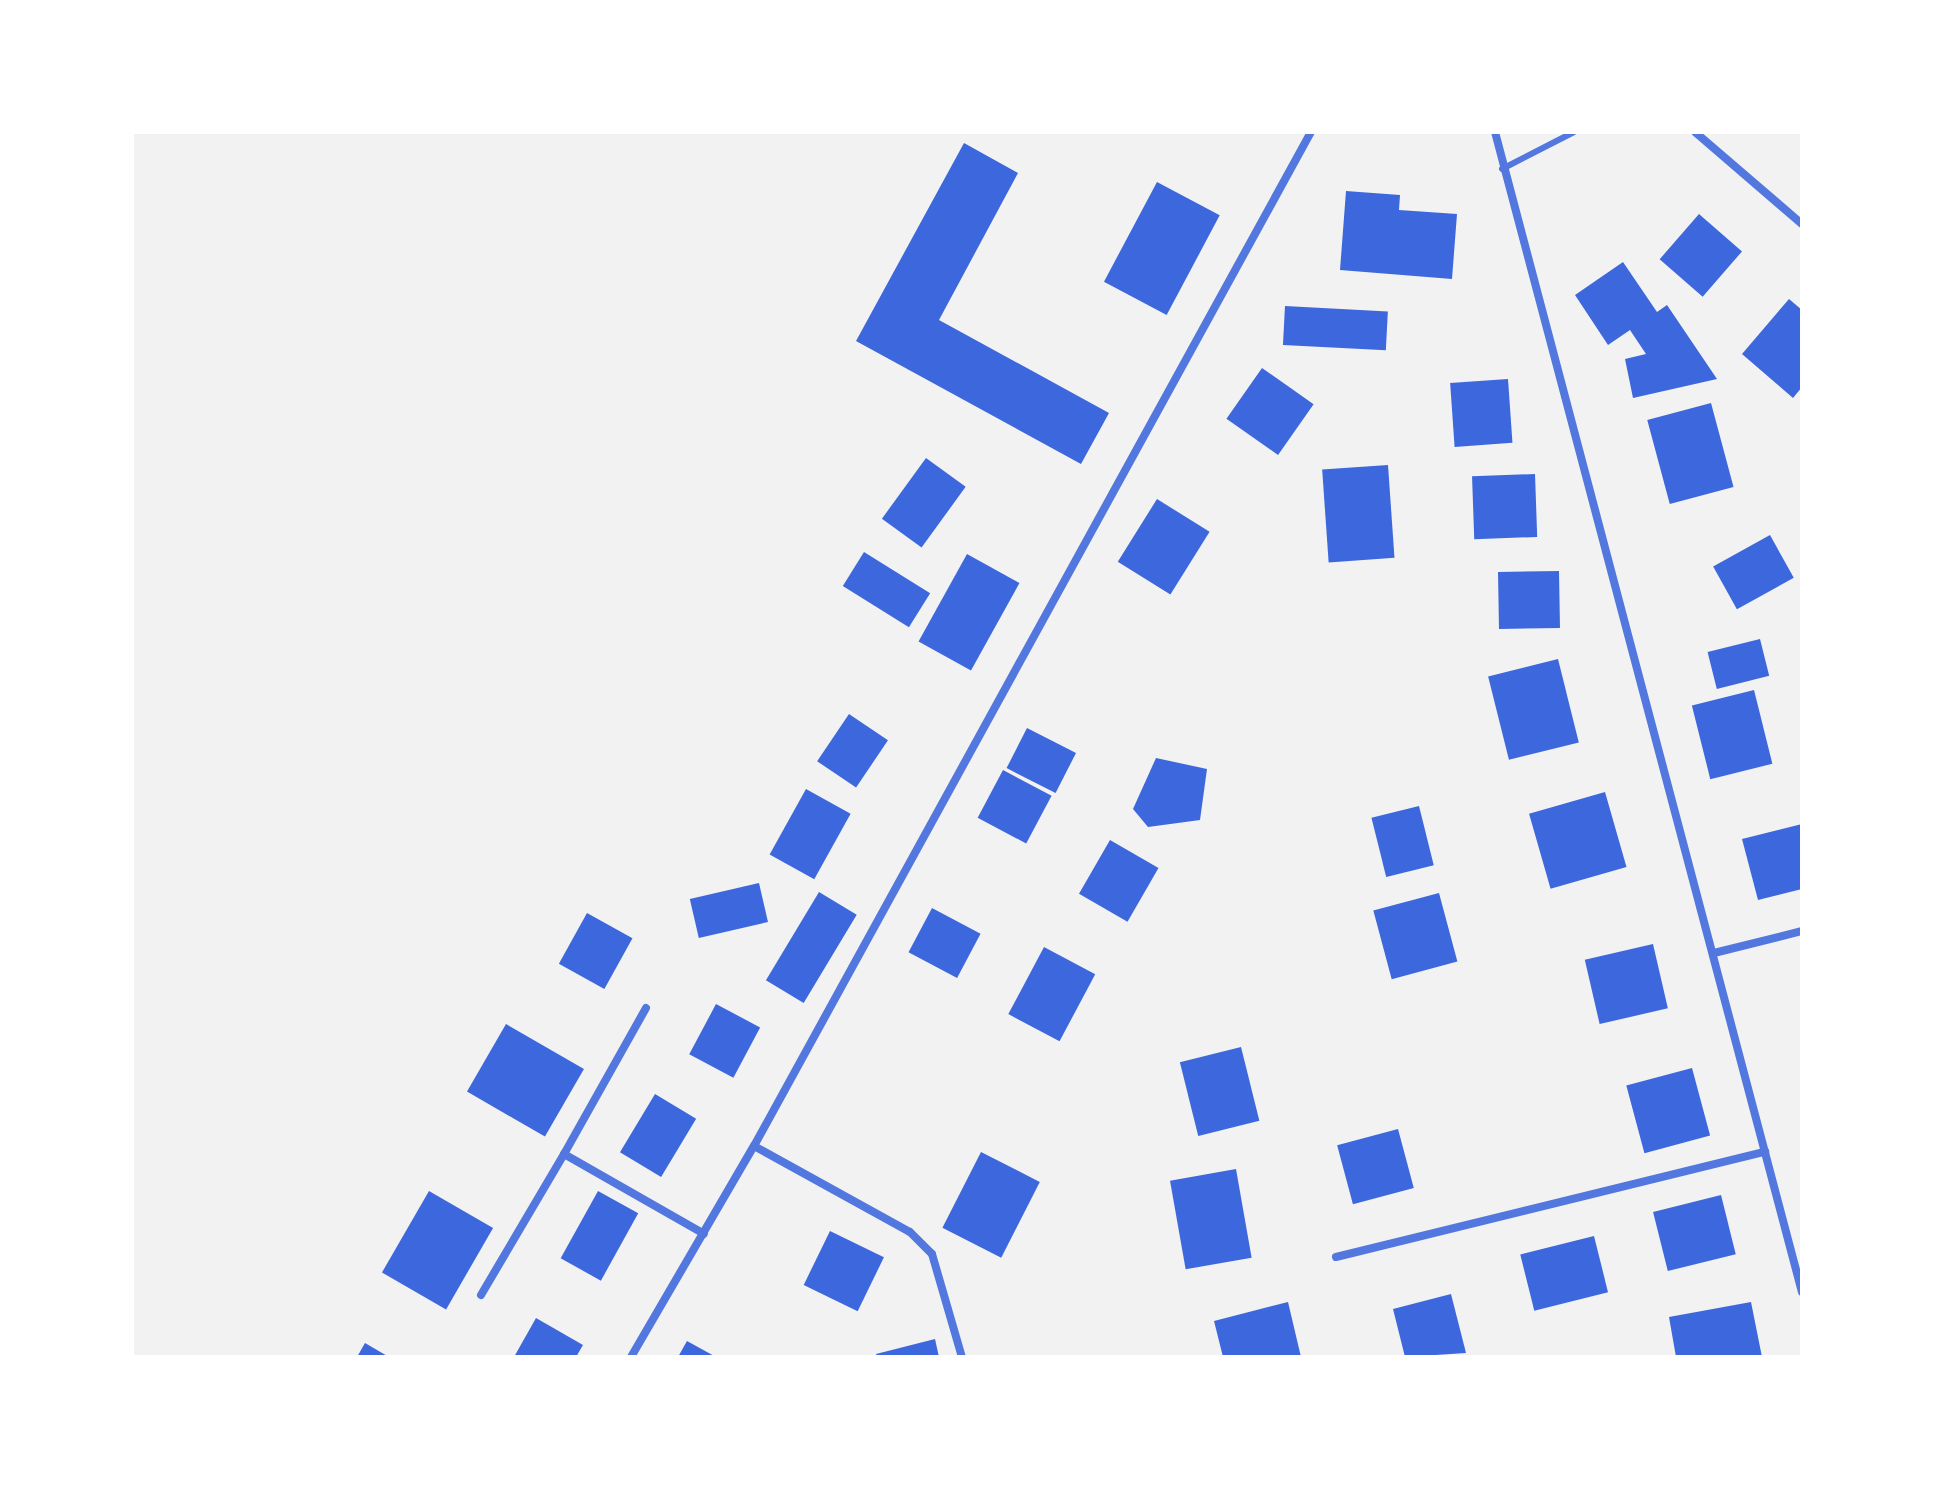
<!DOCTYPE html>
<style>
body{margin:0}
#map{position:relative;width:1934px;height:1489px;overflow:hidden;background:#f2f2f2;font-family:"Exo 2",sans-serif}
div>[style]{position:absolute}
.building>*{inset:0;background:#3d67dc;transform-origin:0 0}
.service>*{height:6px;margin:-3px;padding:0 3px;transform-origin:3px;border-radius:3px;background:#5277de}
.minor>*{height:8px;margin:-4px;padding:0 4px;transform-origin:4px;border-radius:4px;background:#5277de}
span{translate:-50% -50%;white-space:nowrap;text-align:center;line-height:1.15;-webkit-text-stroke:7px #fff;paint-order:stroke}
.frame{position:absolute;inset:0;border:134px solid #fff;pointer-events:none}
</style>
<div id="map">
<div class="building">
<div style="clip-path:polygon(964px 143px,1018px 173px,939px 320px,1109px 413px,1081px 464px,856px 341px)"></div>
<div style="left:1157px;top:182px;width:71px;height:113px;rotate:28deg"></div>
<div style="clip-path:polygon(1346px 191px,1400px 195px,1399px 210px,1457px 214px,1452px 279px,1340px 270px)"></div>
<div style="left:1699px;top:214px;width:57px;height:60px;rotate:41deg"></div>
<div style="clip-path:polygon(1623px 262px,1657px 312px,1667px 305px,1717px 379px,1633px 398px,1625px 359px,1646px 354px,1630px 330px,1608px 345px,1575px 295px)"></div>
<div style="clip-path:polygon(1789px 299px,1802px 310px,1802px 387px,1793px 398px,1742px 354px)"></div>
<div style="left:1285px;top:306px;width:103px;height:39px;rotate:3deg"></div>
<div style="left:1262px;top:368px;width:63px;height:62px;rotate:35deg"></div>
<div style="left:1508px;top:379px;width:64px;height:58px;rotate:86deg"></div>
<div style="left:1711px;top:403px;width:87px;height:66px;rotate:75deg"></div>
<div style="left:926px;top:458px;width:49px;height:75px;rotate:36deg"></div>
<div style="left:1388px;top:465px;width:93px;height:66px;rotate:86deg"></div>
<div style="left:1535px;top:474px;width:63px;height:63px;rotate:88deg"></div>
<div style="left:1157px;top:499px;width:62px;height:74px;rotate:32deg"></div>
<div style="left:1770px;top:535px;width:49px;height:65px;rotate:61deg"></div>
<div style="left:864px;top:552px;width:78px;height:40px;rotate:32deg"></div>
<div style="left:967px;top:554px;width:60px;height:100px;rotate:29deg"></div>
<div style="left:1559px;top:571px;width:57px;height:61px;rotate:89deg"></div>
<div style="left:1760px;top:639px;width:38px;height:54px;rotate:76deg"></div>
<div style="left:1558px;top:659px;width:86px;height:72px;rotate:76deg"></div>
<div style="left:1754px;top:690px;width:76px;height:64px;rotate:76deg"></div>
<div style="left:849px;top:714px;width:47px;height:57px;rotate:34deg"></div>
<div style="left:1027px;top:728px;width:55px;height:45px;rotate:27deg"></div>
<div style="clip-path:polygon(1156px 758px,1207px 769px,1200px 820px,1148px 827px,1133px 809px)"></div>
<div style="left:1003px;top:770px;width:55px;height:54px;rotate:28deg"></div>
<div style="left:806px;top:789px;width:51px;height:75px;rotate:29deg"></div>
<div style="left:1605px;top:792px;width:78px;height:79px;rotate:74deg"></div>
<div style="left:1419px;top:806px;width:61px;height:49px;rotate:76deg"></div>
<div style="clip-path:polygon(1802px 824px,1802px 889px,1758px 900px,1742px 839px)"></div>
<div style="left:1110px;top:840px;width:56px;height:62px;rotate:30deg"></div>
<div style="left:759px;top:883px;width:40px;height:71px;rotate:77deg"></div>
<div style="left:819px;top:892px;width:44px;height:103px;rotate:31deg"></div>
<div style="left:1439px;top:893px;width:71px;height:68px;rotate:75deg"></div>
<div style="left:932px;top:908px;width:55px;height:50px;rotate:28deg"></div>
<div style="left:587px;top:913px;width:52px;height:58px;rotate:29deg"></div>
<div style="left:1653px;top:944px;width:66px;height:70px;rotate:77deg"></div>
<div style="left:1044px;top:947px;width:58px;height:76px;rotate:28deg"></div>
<div style="left:716px;top:1004px;width:50px;height:57px;rotate:28deg"></div>
<div style="left:506px;top:1024px;width:90px;height:78px;rotate:30deg"></div>
<div style="left:1241px;top:1047px;width:76px;height:63px;rotate:76deg"></div>
<div style="left:1692px;top:1068px;width:70px;height:68px;rotate:75deg"></div>
<div style="left:655px;top:1094px;width:48px;height:68px;rotate:31deg"></div>
<div style="left:1398px;top:1129px;width:61px;height:63px;rotate:75deg"></div>
<div style="left:981px;top:1152px;width:66px;height:85px;rotate:27deg"></div>
<div style="left:1236px;top:1169px;width:90px;height:67px;rotate:80deg"></div>
<div style="left:429px;top:1191px;width:74px;height:94px;rotate:30deg"></div>
<div style="left:598px;top:1191px;width:46px;height:77px;rotate:29deg"></div>
<div style="left:1721px;top:1195px;width:61px;height:70px;rotate:76deg"></div>
<div style="left:830px;top:1231px;width:60px;height:60px;rotate:26deg"></div>
<div style="left:1594px;top:1236px;width:58px;height:76px;rotate:76deg"></div>
<div style="clip-path:polygon(1451px 1294px,1466px 1353px,1405px 1357px,1393px 1309px)"></div>
<div style="clip-path:polygon(1288px 1302px,1301px 1357px,1223px 1357px,1214px 1321px)"></div>
<div style="clip-path:polygon(1751px 1302px,1762px 1357px,1676px 1357px,1669px 1317px)"></div>
<div style="clip-path:polygon(536px 1318px,583px 1345px,576px 1357px,514px 1357px)"></div>
<div style="clip-path:polygon(935px 1339px,939px 1357px,877px 1357px,876px 1354px)"></div>
<div style="clip-path:polygon(687px 1341px,716px 1357px,678px 1357px)"></div>
<div style="clip-path:polygon(365px 1343px,389px 1357px,357px 1357px)"></div>
</div>
<div class="service">
<div style="left:1502px;top:169px;width:81px;rotate:-27.2deg"></div>
</div>
<div class="minor">
<div style="left:1495px;top:132px;width:1200px;rotate:75.18deg"></div>
<div style="left:1695px;top:132px;width:141px;rotate:40.7deg"></div>
<div style="left:1714px;top:953px;width:91px;rotate:-14deg"></div>
<div style="left:646px;top:1008px;width:167px;rotate:119.3deg"></div>
<div style="left:564px;top:1154px;width:161px;rotate:29.7deg"></div>
<div style="left:754px;top:1146px;width:178px;rotate:28.9deg"></div>
<div style="left:910px;top:1232px;width:31px;rotate:45deg"></div>
<div style="left:932px;top:1254px;width:107px;rotate:73.8deg"></div>
<div style="left:1336px;top:1257px;width:442px;rotate:-13.8deg"></div>
<div style="left:481px;top:1295px;width:164px;rotate:-59.5deg"></div>
<div style="left:631px;top:1357px;width:244px;rotate:-59.8deg"></div>
<div style="left:754px;top:1146px;width:1157px;rotate:-61.22deg"></div>
</div>
<div class="frame"></div>
</div>
